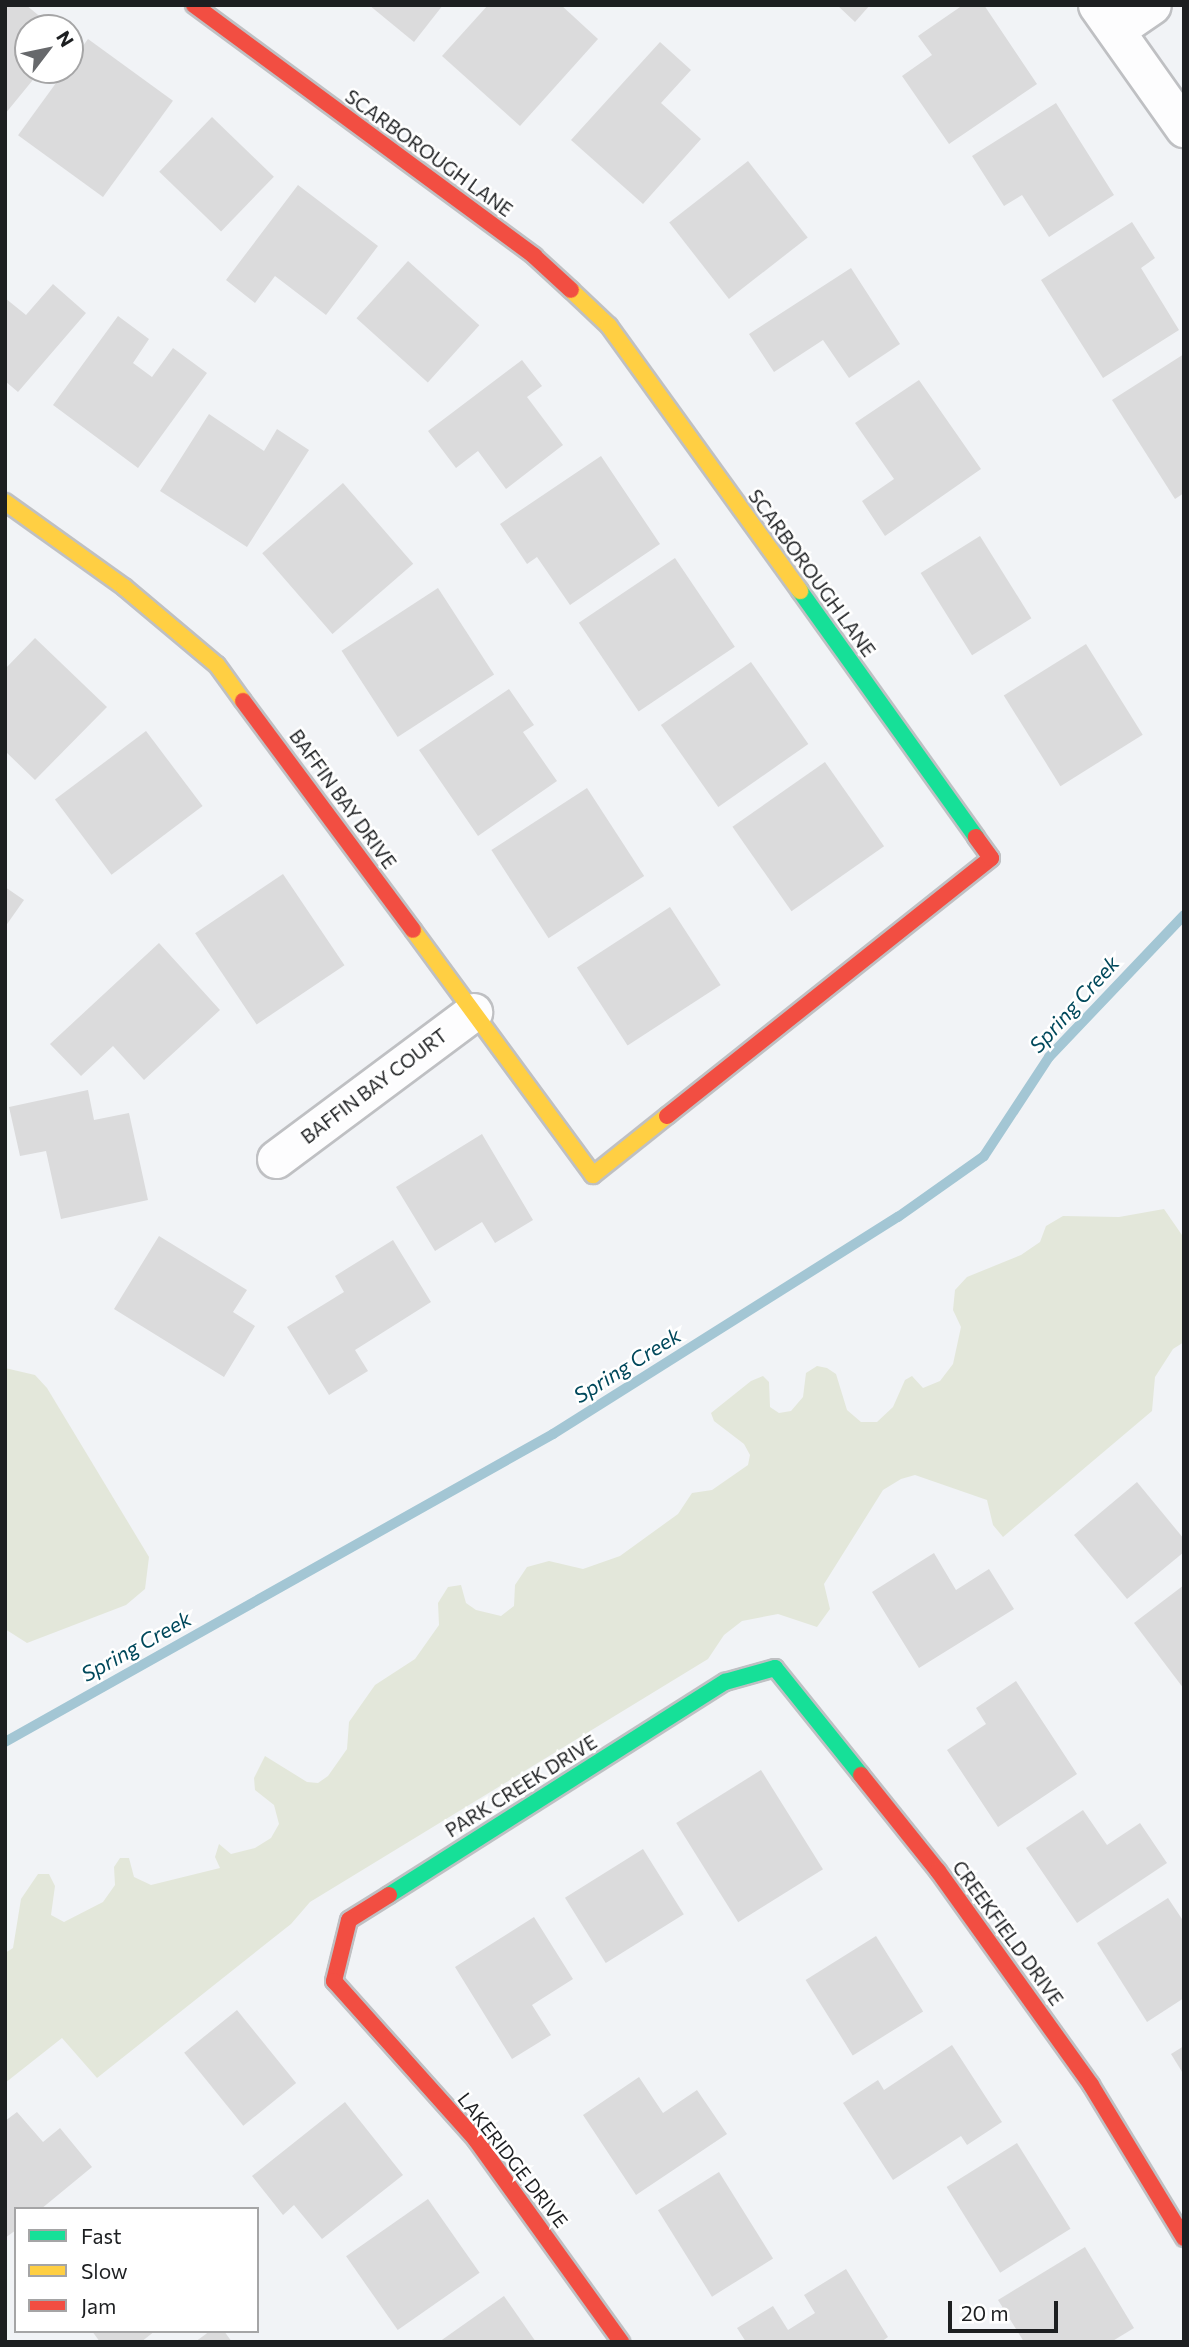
<!DOCTYPE html>
<style>
body{margin:0}
#map{position:relative;width:1189px;height:2347px;overflow:hidden;background:#f1f3f6;font-family:Commissioner,sans-serif}
div>[style]{position:absolute}
.green>*{inset:0;background:#e3e7da}
.stream>*{height:10px;margin:-5px;padding:0 5px;transform-origin:5px;border-radius:5px;background:#a3c6d4}
.building>*{inset:0;background:#dbdbdc;transform-origin:0 0}
.roads{filter:drop-shadow(2px 0 #bfc0c3) drop-shadow(-2px 0 #bfc0c3) drop-shadow(0 2px #bfc0c3) drop-shadow(0 -2px #bfc0c3)}
.street>*{height:37px;margin:-18.5px;padding:0 18.5px;transform-origin:18.5px;border-radius:18.5px;background:#fdfdfe}
.fast>*{height:16px;margin:-8px;padding:0 8px;transform-origin:8px;border-radius:8px;background:#16e098}
.slow>*{height:16px;margin:-8px;padding:0 8px;transform-origin:8px;border-radius:8px;background:#ffcf43}
.jam>*{height:16px;margin:-8px;padding:0 8px;transform-origin:8px;border-radius:8px;background:#f24e42}
span{translate:-50% -50%;white-space:nowrap;text-align:center;line-height:1.15;-webkit-text-stroke:5px #fff;paint-order:stroke}
.street-label{font-size:19px;color:#1d1f21}
.water-label{font-size:21px;color:#00485b;font-style:italic}
.frame{position:absolute;inset:0;border:7px solid #1d1f21;pointer-events:none}
.legend{position:absolute;left:14px;top:2207px;width:245px;height:126px;box-sizing:border-box;background:#fff;border:2px solid #a5a5a6;margin:0;padding:9px 12px;list-style:none;font-size:21px;color:#1d1f21}
.legend li{display:flex;align-items:center;gap:14px;height:35px}
.legend b{width:35px;border:2px solid #a5a5a6}
.north{position:absolute;left:14px;top:14px;width:70px;height:70px;box-sizing:border-box;background:#fff;border:2px solid #a5a5a6;border-radius:50%;rotate:58deg;font-size:19px;font-weight:700;line-height:28px;text-align:center;color:#1d1f21}
.north::after{content:'';display:block;margin:auto;width:24px;height:32px;background:#67696c;clip-path:polygon(50% 0,100% 100%,50% 72%,0 100%)}
.scale{position:absolute;left:948px;top:2301px;width:110px;height:32px;box-sizing:border-box;border:4px solid #1d1f21;border-top:0;padding-left:9px;font-size:21px;line-height:24px;white-space:nowrap;color:#1d1f21;-webkit-text-stroke:5px #fff;paint-order:stroke}
</style>
<div id="map">
<div class="green">
<div style="clip-path:polygon(1164px 1209px,1184px 1238px,1184px 1342px,1173px 1349px,1155px 1377px,1152px 1411px,1003px 1537px,993px 1525px,987px 1500px,915px 1475px,901px 1479px,883px 1490px,824px 1584px,830px 1609px,817px 1627px,778px 1614px,742px 1621px,724px 1635px,708px 1659px,310px 1902px,291px 1924px,97px 2078px,62px 2038px,5px 2083px,5px 1953px,13px 1948px,21px 1899px,38px 1874px,49px 1874px,55px 1886px,51px 1915px,64px 1922px,103px 1902px,115px 1885px,114px 1867px,120px 1858px,129px 1858px,134px 1877px,151px 1885px,220px 1868px,215px 1857px,219px 1844px,231px 1854px,255px 1848px,271px 1838px,279px 1824px,274px 1805px,255px 1790px,254px 1778px,265px 1756px,307px 1782px,318px 1783px,328px 1776px,347px 1749px,349px 1722px,375px 1685px,415px 1659px,439px 1625px,438px 1603px,448px 1587px,461px 1585px,466px 1603px,476px 1610px,501px 1616px,514px 1606px,515px 1585px,527px 1567px,549px 1561px,583px 1569px,620px 1556px,678px 1514px,692px 1493px,712px 1490px,748px 1465px,750px 1455px,744px 1444px,714px 1421px,711px 1413px,751px 1381px,763px 1376px,769px 1382px,770px 1407px,779px 1413px,791px 1411px,803px 1397px,806px 1373px,817px 1366px,827px 1368px,836px 1374px,847px 1410px,861px 1422px,877px 1422px,893px 1407px,905px 1380px,912px 1376px,923px 1388px,940px 1381px,953px 1364px,961px 1327px,953px 1310px,955px 1290px,967px 1277px,1021px 1255px,1040px 1242px,1046px 1226px,1063px 1216px,1119px 1217px)"></div>
<div style="clip-path:polygon(5px 1368px,35px 1375px,47px 1388px,149px 1557px,145px 1589px,126px 1605px,27px 1643px,5px 1629px)"></div>
</div>
<div class="stream">
<div style="left:5px;top:1742px;width:629px;rotate:-29.34deg"></div>
<div style="left:553px;top:1434px;width:408px;rotate:-32.2deg"></div>
<div style="left:898px;top:1217px;width:105px;rotate:-35.3deg"></div>
<div style="left:984px;top:1156px;width:118px;rotate:-56.7deg"></div>
<div style="left:1049px;top:1057px;width:196px;rotate:-46.4deg"></div>
</div>
<div class="building">
<div style="clip-path:polygon(5px 5px,26px 5px,54px 28px,28px 28px,28px 70px,41px 70px,5px 114px)"></div>
<div style="clip-path:polygon(369px 5px,443px 5px,414px 42px)"></div>
<div style="clip-path:polygon(488px 5px,561px 5px,598px 39px,520px 126px,442px 56px)"></div>
<div style="clip-path:polygon(837px 5px,870px 5px,855px 22px)"></div>
<div style="clip-path:polygon(963px 5px,984px 5px,1037px 84px,949px 144px,902px 76px,932px 55px,918px 36px)"></div>
<div style="left:88px;top:39px;width:105px;height:119px;rotate:36deg"></div>
<div style="clip-path:polygon(660px 42px,691px 70px,661px 103px,701px 139px,643px 204px,571px 140px)"></div>
<div style="clip-path:polygon(1056px 103px,1114px 195px,1049px 237px,1022px 195px,1004px 206px,972px 156px)"></div>
<div style="left:212px;top:117px;width:86px;height:76px;rotate:44deg"></div>
<div style="left:748px;top:161px;width:97px;height:100px;rotate:52deg"></div>
<div style="clip-path:polygon(298px 185px,378px 246px,326px 315px,275px 276px,255px 303px,226px 280px)"></div>
<div style="clip-path:polygon(1132px 222px,1155px 258px,1141px 268px,1179px 330px,1103px 378px,1041px 280px)"></div>
<div style="left:408px;top:261px;width:96px;height:77px;rotate:42deg"></div>
<div style="clip-path:polygon(851px 268px,900px 344px,849px 378px,823px 340px,774px 372px,749px 334px)"></div>
<div style="clip-path:polygon(53px 284px,86px 313px,18px 392px,5px 381px,5px 298px,26px 315px)"></div>
<div style="clip-path:polygon(118px 316px,149px 339px,133px 363px,152px 377px,173px 348px,207px 373px,138px 468px,53px 405px)"></div>
<div style="clip-path:polygon(1184px 354px,1184px 493px,1175px 499px,1112px 400px)"></div>
<div style="clip-path:polygon(522px 360px,542px 386px,527px 397px,563px 445px,506px 489px,478px 451px,456px 468px,428px 431px)"></div>
<div style="clip-path:polygon(919px 380px,981px 469px,885px 536px,862px 501px,894px 479px,855px 423px)"></div>
<div style="clip-path:polygon(209px 414px,264px 451px,277px 429px,309px 450px,247px 547px,160px 491px)"></div>
<div style="clip-path:polygon(601px 456px,660px 544px,570px 605px,537px 557px,527px 564px,500px 524px)"></div>
<div style="left:343px;top:483px;width:107px;height:107px;rotate:49deg"></div>
<div style="left:980px;top:536px;width:97px;height:70px;rotate:58deg"></div>
<div style="left:675px;top:558px;width:107px;height:116px;rotate:56deg"></div>
<div style="left:438px;top:588px;width:103px;height:115px;rotate:57deg"></div>
<div style="clip-path:polygon(35px 638px,107px 707px,35px 780px,5px 751px,5px 669px)"></div>
<div style="left:1086px;top:644px;width:107px;height:97px;rotate:58deg"></div>
<div style="left:751px;top:662px;width:100px;height:110px;rotate:55deg"></div>
<div style="clip-path:polygon(509px 689px,534px 725px,523px 732px,557px 781px,478px 836px,419px 750px)"></div>
<div style="left:146px;top:731px;width:94px;height:114px;rotate:53deg"></div>
<div style="left:825px;top:762px;width:103px;height:113px;rotate:55deg"></div>
<div style="left:587px;top:788px;width:105px;height:114px;rotate:57deg"></div>
<div style="left:283px;top:874px;width:110px;height:106px;rotate:56deg"></div>
<div style="clip-path:polygon(5px 887px,24px 900px,5px 927px)"></div>
<div style="left:670px;top:907px;width:93px;height:111px;rotate:57deg"></div>
<div style="clip-path:polygon(159px 943px,220px 1010px,144px 1080px,113px 1046px,81px 1076px,50px 1044px)"></div>
<div style="clip-path:polygon(88px 1090px,94px 1120px,129px 1113px,148px 1200px,61px 1219px,46px 1151px,20px 1156px,9px 1107px)"></div>
<div style="clip-path:polygon(482px 1134px,533px 1220px,495px 1243px,482px 1222px,435px 1251px,396px 1187px)"></div>
<div style="clip-path:polygon(159px 1236px,247px 1290px,233px 1312px,255px 1326px,224px 1377px,114px 1309px)"></div>
<div style="clip-path:polygon(393px 1240px,431px 1302px,355px 1350px,368px 1371px,329px 1395px,287px 1327px,344px 1292px,335px 1276px)"></div>
<div style="clip-path:polygon(1137px 1482px,1184px 1539px,1184px 1552px,1127px 1599px,1074px 1535px)"></div>
<div style="clip-path:polygon(934px 1553px,956px 1590px,989px 1569px,1014px 1609px,919px 1668px,872px 1592px)"></div>
<div style="clip-path:polygon(1184px 1585px,1184px 1689px,1134px 1623px)"></div>
<div style="clip-path:polygon(1016px 1681px,1077px 1774px,998px 1827px,947px 1750px,986px 1724px,976px 1708px)"></div>
<div style="left:761px;top:1770px;width:117px;height:100px;rotate:58deg"></div>
<div style="clip-path:polygon(1083px 1810px,1107px 1845px,1140px 1823px,1167px 1863px,1077px 1923px,1026px 1848px)"></div>
<div style="left:643px;top:1849px;width:77px;height:92px;rotate:58deg"></div>
<div style="clip-path:polygon(1168px 1898px,1184px 1922px,1184px 1998px,1147px 2022px,1097px 1943px)"></div>
<div style="clip-path:polygon(534px 1917px,573px 1979px,532px 2005px,551px 2035px,512px 2059px,455px 1967px)"></div>
<div style="left:876px;top:1936px;width:89px;height:83px;rotate:58deg"></div>
<div style="left:237px;top:2010px;width:94px;height:68px;rotate:51deg"></div>
<div style="clip-path:polygon(952px 2045px,1002px 2122px,967px 2145px,961px 2136px,893px 2180px,843px 2103px,878px 2080px,884px 2090px)"></div>
<div style="clip-path:polygon(1184px 2046px,1184px 2075px,1171px 2054px)"></div>
<div style="clip-path:polygon(639px 2077px,663px 2113px,697px 2090px,727px 2134px,636px 2195px,583px 2115px)"></div>
<div style="clip-path:polygon(345px 2102px,403px 2175px,322px 2239px,294px 2205px,283px 2215px,252px 2176px)"></div>
<div style="clip-path:polygon(17px 2112px,43px 2142px,60px 2128px,92px 2167px,41px 2209px,16px 2209px,16px 2230px,5px 2238px,5px 2121px)"></div>
<div style="left:1017px;top:2143px;width:101px;height:83px;rotate:58deg"></div>
<div style="left:719px;top:2172px;width:102px;height:72px;rotate:58deg"></div>
<div style="left:428px;top:2199px;width:90px;height:100px;rotate:55deg"></div>
<div style="clip-path:polygon(1085px 2247px,1134px 2328px,1111px 2342px,1024px 2342px,998px 2300px)"></div>
<div style="clip-path:polygon(846px 2269px,888px 2337px,881px 2342px,746px 2342px,737px 2328px,773px 2306px,788px 2330px,815px 2313px,804px 2295px)"></div>
<div style="clip-path:polygon(504px 2296px,536px 2342px,439px 2342px)"></div>
<div style="clip-path:polygon(92px 2331px,155px 2331px,141px 2342px,100px 2342px)"></div>
<div style="clip-path:polygon(210px 2331px,224px 2331px,232px 2342px,195px 2342px)"></div>
</div>
<div class="roads">
<div class="street">
<div style="left:1097px;top:5px;width:151px;rotate:54.7deg"></div>
<div style="left:1117px;top:29px;width:42px;rotate:-34.4deg"></div>
<div style="left:276px;top:1159px;width:246px;rotate:-36.7deg"></div>
</div>
<div class="fast">
<div style="left:800px;top:591px;width:302px;rotate:54.4deg"></div>
<div style="left:389px;top:1895px;width:398px;rotate:-32.4deg"></div>
<div style="left:725px;top:1682px;width:52px;rotate:-15.6deg"></div>
<div style="left:775px;top:1668px;width:137px;rotate:51.2deg"></div>
</div>
<div class="slow">
<div style="left:571px;top:290px;width:52px;rotate:43.5deg"></div>
<div style="left:609px;top:326px;width:327px;rotate:54.2deg"></div>
<div style="left:5px;top:502px;width:146px;rotate:35.5deg"></div>
<div style="left:124px;top:587px;width:121px;rotate:40deg"></div>
<div style="left:217px;top:665px;width:44px;rotate:54.2deg"></div>
<div style="left:413px;top:930px;width:304px;rotate:53.7deg"></div>
<div style="left:593px;top:1175px;width:95px;rotate:-38.6deg"></div>
</div>
<div class="jam">
<div style="left:194px;top:5px;width:423px;rotate:36.4deg"></div>
<div style="left:534px;top:256px;width:50px;rotate:42.6deg"></div>
<div style="left:243px;top:701px;width:285px;rotate:53.4deg"></div>
<div style="left:667px;top:1116px;width:414px;rotate:-38.5deg"></div>
<div style="left:991px;top:858px;width:26px;rotate:-126deg"></div>
<div style="left:861px;top:1775px;width:123px;rotate:51.3deg"></div>
<div style="left:938px;top:1871px;width:263px;rotate:54.4deg"></div>
<div style="left:1091px;top:2085px;width:179px;rotate:58.7deg"></div>
<div style="left:389px;top:1895px;width:47px;rotate:148deg"></div>
<div style="left:349px;top:1920px;width:63px;rotate:103.8deg"></div>
<div style="left:334px;top:1981px;width:213px;rotate:48.2deg"></div>
<div style="left:476px;top:2140px;width:249px;rotate:54.3deg"></div>
</div>
</div>
<div class="street-label">
<span style="left:429px;top:153px;rotate:36deg">SCARBOROUGH LANE</span>
<span style="left:812px;top:573px;rotate:54deg">SCARBOROUGH LANE</span>
<span style="left:343px;top:799px;rotate:54deg">BAFFIN BAY DRIVE</span>
<span style="left:374px;top:1086px;rotate:-37deg">BAFFIN BAY COURT</span>
<span style="left:521px;top:1786px;rotate:-32deg">PARK CREEK DRIVE</span>
<span style="left:1008px;top:1933px;rotate:54deg">CREEKFIELD DRIVE</span>
<span style="left:513px;top:2160px;rotate:52deg">LAKERIDGE DRIVE</span>
</div>
<div class="water-label">
<span style="left:1074px;top:1004px;rotate:-48deg">Spring Creek</span>
<span style="left:627px;top:1365px;rotate:-32deg">Spring Creek</span>
<span style="left:136px;top:1646px;rotate:-29deg">Spring Creek</span>
</div>
<div class="frame"></div>
<ul class="legend">
<li><b style="height:9px;background:#16e098"></b>Fast</li>
<li><b style="height:9px;background:#ffcf43"></b>Slow</li>
<li><b style="height:9px;background:#f24e42"></b>Jam</li>
</ul>
<div class="north">N</div>
<div class="scale">20 m</div>
</div>
